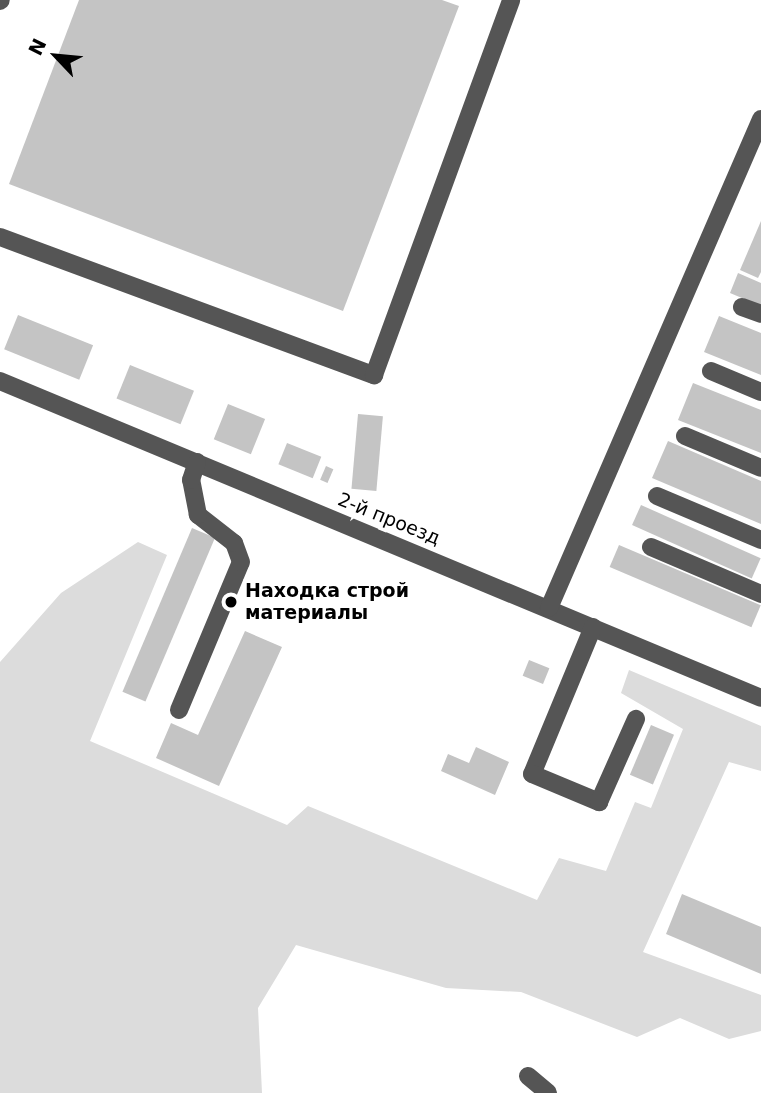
<!DOCTYPE html>
<meta charset="utf-8">
<style>
body{margin:0}
#map{position:relative;width:761px;height:1093px;overflow:hidden;background:#fff;font-family:"DejaVu Sans",sans-serif}
div>[style]{position:absolute}
.green>*{inset:0;background:#dcdcdc}
.building>*{inset:0;background:#c4c4c4;transform-origin:0 0}
.minor>*{height:18px;margin:-9px;padding:0 9px;transform-origin:9px;border-radius:9px;background:#555}
.dots>*{width:19px;height:19px;translate:-50% -50%;box-sizing:border-box;border:4px solid #fff;border-radius:50%}
span{translate:-50% -50%;white-space:nowrap;text-align:center;line-height:1.15;-webkit-text-stroke:7px #fff;paint-order:stroke}
.street-label{font-size:19px;color:#000}
.poi-label{font-size:19px;color:#000;font-weight:700}
.left{translate:0 -50%;text-align:left}
.north{position:absolute;left:21px;top:21px;width:70px;height:70px;-webkit-text-stroke:5px #fff;paint-order:stroke;rotate:296deg;font-size:19px;font-weight:700;line-height:28px;text-align:center;color:#000}
.north::after{content:'';display:block;margin:auto;width:24px;height:32px;background:#000;clip-path:polygon(50% 0,100% 100%,50% 72%,0 100%)}
</style>
<div id="map">
<div class="green">
<div style="clip-path:polygon(138px 542px,167px 555px,90px 741px,287px 825px,308px 806px,537px 900px,559px 858px,606px 871px,635px 802px,651px 808px,683px 729px,621px 693px,629px 670px,761px 726px,761px 771px,729px 762px,643px 952px,761px 995px,761px 1031px,729px 1039px,680px 1018px,637px 1037px,521px 992px,446px 988px,296px 945px,258px 1008px,262px 1093px,0 1093px,0 662px,61px 593px)"></div>
</div>
<div class="building">
<div style="clip-path:polygon(79px 0,442px 0,459px 6px,343px 311px,9px 184px)"></div>
<div style="clip-path:polygon(761px 221px,761px 272px,758px 278px,740px 270px)"></div>
<div style="clip-path:polygon(738px 273px,761px 283px,761px 306px,730px 293px)"></div>
<div style="left:18px;top:315px;width:81px;height:37px;rotate:22deg"></div>
<div style="clip-path:polygon(719px 316px,761px 333px,761px 375px,704px 352px)"></div>
<div style="left:130px;top:365px;width:69px;height:36px;rotate:22deg"></div>
<div style="clip-path:polygon(693px 383px,761px 410px,761px 453px,678px 420px)"></div>
<div style="left:228px;top:404px;width:40px;height:38px;rotate:22deg"></div>
<div style="left:358px;top:414px;width:25px;height:75px;rotate:5deg"></div>
<div style="clip-path:polygon(668px 441px,761px 481px,761px 524px,652px 478px)"></div>
<div style="left:287px;top:443px;width:37px;height:23px;rotate:22deg"></div>
<div style="left:326px;top:466px;width:8px;height:15px;rotate:23deg"></div>
<div style="left:641px;top:505px;width:131px;height:22px;rotate:24deg"></div>
<div style="left:192px;top:528px;width:25px;height:178px;rotate:23deg"></div>
<div style="left:619px;top:545px;width:154px;height:24px;rotate:23deg"></div>
<div style="clip-path:polygon(245px 631px,282px 647px,219px 786px,156px 758px,171px 723px,198px 735px)"></div>
<div style="left:529px;top:660px;width:22px;height:17px;rotate:22deg"></div>
<div style="left:651px;top:725px;width:25px;height:54px;rotate:23deg"></div>
<div style="clip-path:polygon(476px 747px,509px 762px,495px 795px,441px 771px,448px 754px,469px 763px)"></div>
<div style="clip-path:polygon(682px 894px,761px 927px,761px 974px,666px 934px)"></div>
</div>
<div class="minor">
<div style="left:0;top:1px;width:1px;rotate:-45deg"></div>
<div style="left:0;top:237px;width:399px;rotate:20.3deg"></div>
<div style="left:374px;top:375px;width:399px;rotate:-69.9deg"></div>
<div style="left:742px;top:307px;width:20px;rotate:20deg"></div>
<div style="left:711px;top:371px;width:54px;rotate:22.8deg"></div>
<div style="left:0;top:381px;width:824px;rotate:22.61deg"></div>
<div style="left:685px;top:436px;width:82px;rotate:22.8deg"></div>
<div style="left:657px;top:496px;width:113px;rotate:22.9deg"></div>
<div style="left:651px;top:547px;width:120px;rotate:23.1deg"></div>
<div style="left:549px;top:608px;width:533px;rotate:-66.56deg"></div>
<div style="left:593px;top:627px;width:159px;rotate:112.5deg"></div>
<div style="left:532px;top:774px;width:73px;rotate:22.7deg"></div>
<div style="left:599px;top:802px;width:91px;rotate:-66deg"></div>
<div style="left:179px;top:710px;width:160px;rotate:-67.3deg"></div>
<div style="left:241px;top:562px;width:20px;rotate:-110deg"></div>
<div style="left:234px;top:543px;width:46px;rotate:-142.1deg"></div>
<div style="left:198px;top:515px;width:36px;rotate:-101deg"></div>
<div style="left:191px;top:480px;width:19px;rotate:-72deg"></div>
<div style="left:528px;top:1076px;width:26px;rotate:40deg"></div>
</div>
<div class="dots">
<div style="left:231px;top:602px;background:#000"></div>
</div>
<div class="street-label">
<span style="left:389px;top:519px;rotate:22deg">2-й проезд</span>
</div>
<div class="poi-label">
<span class="left" style="left:245px;top:602px">Находка строй<br>материалы</span>
</div>
<div class="north">N</div>
</div>
